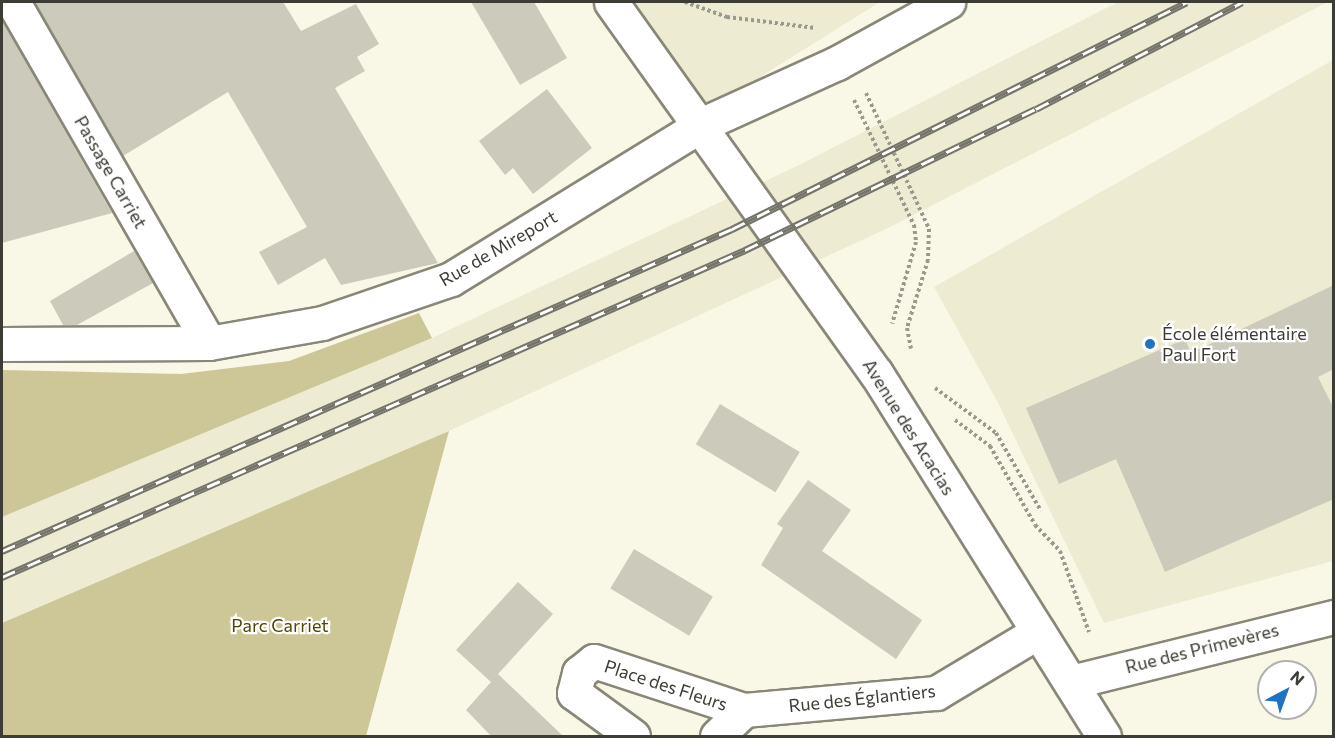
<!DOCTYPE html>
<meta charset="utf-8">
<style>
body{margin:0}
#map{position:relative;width:1335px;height:738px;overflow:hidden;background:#f9f7e6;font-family:Commissioner,sans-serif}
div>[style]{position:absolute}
.built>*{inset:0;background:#eeebd3}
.green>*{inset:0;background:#cdc797}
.building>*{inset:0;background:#cccaba;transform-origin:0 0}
.path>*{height:4px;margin-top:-2px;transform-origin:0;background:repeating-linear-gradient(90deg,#9a998d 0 3px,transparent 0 6px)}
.roads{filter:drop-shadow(2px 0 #898778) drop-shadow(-2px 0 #898778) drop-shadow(0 2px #898778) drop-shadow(0 -2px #898778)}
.minor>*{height:33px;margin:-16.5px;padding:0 16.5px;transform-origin:16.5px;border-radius:16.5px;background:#fff}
.rail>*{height:7px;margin-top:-3.5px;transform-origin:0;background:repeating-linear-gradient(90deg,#fff 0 14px,#75746a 0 28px);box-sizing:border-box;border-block:2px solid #75746a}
.dots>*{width:16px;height:16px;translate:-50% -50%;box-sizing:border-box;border:3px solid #fff;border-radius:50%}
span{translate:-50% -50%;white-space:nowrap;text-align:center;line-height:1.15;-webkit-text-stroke:4.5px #fff;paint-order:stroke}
.street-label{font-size:18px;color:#3d3c35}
.poi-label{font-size:18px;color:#3d3c35}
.left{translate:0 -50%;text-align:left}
.park-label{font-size:18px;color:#4f4705}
.frame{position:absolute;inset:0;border:3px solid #3d3c35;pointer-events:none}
.north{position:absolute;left:1257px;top:660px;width:60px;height:60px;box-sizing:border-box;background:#fff;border:2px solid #b1b1ae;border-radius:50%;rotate:41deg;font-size:16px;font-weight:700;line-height:24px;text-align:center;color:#3d3c35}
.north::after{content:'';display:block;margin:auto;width:21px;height:27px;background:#1f73c1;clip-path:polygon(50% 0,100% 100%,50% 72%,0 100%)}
</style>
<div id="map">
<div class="built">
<div style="clip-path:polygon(592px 2px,880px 2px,683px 125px)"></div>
<div style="clip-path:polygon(1118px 2px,1328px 2px,888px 228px,449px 431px,2px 623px,2px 517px,432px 338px,799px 165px)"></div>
<div style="clip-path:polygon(1333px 60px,1333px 561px,1104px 623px,997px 401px,934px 287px)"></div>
</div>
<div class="green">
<div style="clip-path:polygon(419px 313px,432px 338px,2px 517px,2px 370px,181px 374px,289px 361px)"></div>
<div style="clip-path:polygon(449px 431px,366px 736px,2px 736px,2px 623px)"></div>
</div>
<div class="building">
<div style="clip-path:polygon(34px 2px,283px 2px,301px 31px,356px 4px,379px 44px,357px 57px,365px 71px,335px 88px,438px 263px,341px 285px,325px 258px,278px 285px,259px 252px,307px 227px,228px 92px,123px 156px)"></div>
<div style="clip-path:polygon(471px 2px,534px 2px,567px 58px,520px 85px)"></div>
<div style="clip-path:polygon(2px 20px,112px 213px,2px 243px)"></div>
<div style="clip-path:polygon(547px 89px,592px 148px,533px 194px,513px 168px,505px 175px,479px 141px)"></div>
<div style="clip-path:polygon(134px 251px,153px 283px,77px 325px,63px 325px,50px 301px)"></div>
<div style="clip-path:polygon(1334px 285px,1334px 369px,1318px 377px,1334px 409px,1334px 499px,1165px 572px,1116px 459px,1059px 484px,1026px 408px,1185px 339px,1191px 353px)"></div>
<div style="left:720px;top:404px;width:93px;height:47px;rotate:31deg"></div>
<div style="clip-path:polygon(808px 480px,851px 510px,822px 551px,922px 620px,896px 659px,761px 565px,783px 528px,777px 524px)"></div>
<div style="left:634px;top:549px;width:92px;height:46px;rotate:31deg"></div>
<div style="clip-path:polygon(518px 582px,553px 614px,498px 674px,563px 736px,491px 736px,466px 710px,491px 682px,456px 650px)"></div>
</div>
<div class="path">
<div style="left:685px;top:2px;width:45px;rotate:19.7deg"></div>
<div style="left:727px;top:17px;width:89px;rotate:7.1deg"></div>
<div style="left:866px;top:93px;width:150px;rotate:65.1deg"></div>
<div style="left:929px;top:229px;width:31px;rotate:92deg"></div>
<div style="left:928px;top:260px;width:71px;rotate:107.2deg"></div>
<div style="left:907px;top:328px;width:21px;rotate:79deg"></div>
<div style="left:854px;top:100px;width:139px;rotate:64.4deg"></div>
<div style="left:914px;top:225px;width:17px;rotate:83deg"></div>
<div style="left:916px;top:242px;width:85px;rotate:106.3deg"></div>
<div style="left:935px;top:388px;width:76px;rotate:36.4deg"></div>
<div style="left:996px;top:433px;width:90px;rotate:60deg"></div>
<div style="left:955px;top:420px;width:44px;rotate:36.6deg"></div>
<div style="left:990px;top:446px;width:91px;rotate:60.3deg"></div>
<div style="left:1035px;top:525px;width:36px;rotate:46deg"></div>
<div style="left:1060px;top:551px;width:86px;rotate:70.3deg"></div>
</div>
<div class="roads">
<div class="minor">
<div style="left:13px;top:2px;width:393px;rotate:60.1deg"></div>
<div style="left:611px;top:2px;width:456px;rotate:54.5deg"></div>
<div style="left:876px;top:373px;width:429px;rotate:57.9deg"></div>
<div style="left:2px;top:344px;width:207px;rotate:-0.3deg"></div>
<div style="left:209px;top:343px;width:115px;rotate:-10deg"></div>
<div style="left:322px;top:323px;width:136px;rotate:-18.8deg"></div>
<div style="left:451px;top:279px;width:296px;rotate:-31.6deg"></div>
<div style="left:703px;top:124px;width:147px;rotate:-24.5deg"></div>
<div style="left:837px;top:63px;width:127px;rotate:-28.8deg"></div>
<div style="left:1071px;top:682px;width:271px;rotate:-13.9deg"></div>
<div style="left:633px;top:736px;width:73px;rotate:-143.9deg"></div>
<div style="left:574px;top:693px;width:21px;rotate:-76deg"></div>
<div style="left:579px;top:673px;width:19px;rotate:-39deg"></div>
<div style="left:594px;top:661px;width:158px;rotate:18.1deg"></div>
<div style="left:717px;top:736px;width:37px;rotate:-44deg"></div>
<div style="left:744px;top:710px;width:193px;rotate:-5.1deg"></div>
<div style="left:936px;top:693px;width:119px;rotate:-30.9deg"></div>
</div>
</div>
<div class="rail">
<div style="left:2px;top:551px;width:798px;rotate:-23.8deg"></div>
<div style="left:732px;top:229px;width:508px;rotate:-26.51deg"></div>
<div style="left:2px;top:577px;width:812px;rotate:-23.75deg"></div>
<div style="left:745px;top:250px;width:323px;rotate:-25.9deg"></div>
<div style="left:1036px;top:109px;width:232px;rotate:-27.4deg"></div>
</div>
<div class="dots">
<div style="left:1150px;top:344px;background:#1f73c1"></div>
</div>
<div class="street-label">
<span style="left:111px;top:172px;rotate:60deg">Passage Carriet</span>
<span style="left:498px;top:248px;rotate:-30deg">Rue de Mireport</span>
<span style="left:909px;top:427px;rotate:58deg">Avenue des Acacias</span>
<span style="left:1202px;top:648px;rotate:-14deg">Rue des Primevères</span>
<span style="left:666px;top:685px;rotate:18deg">Place des Fleurs</span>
<span style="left:862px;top:698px;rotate:-6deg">Rue des Églantiers</span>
</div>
<div class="poi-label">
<span class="left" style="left:1162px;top:344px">École élémentaire<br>Paul Fort</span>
</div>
<div class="park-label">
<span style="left:280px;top:625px">Parc Carriet</span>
</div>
<div class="frame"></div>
<div class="north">N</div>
</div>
